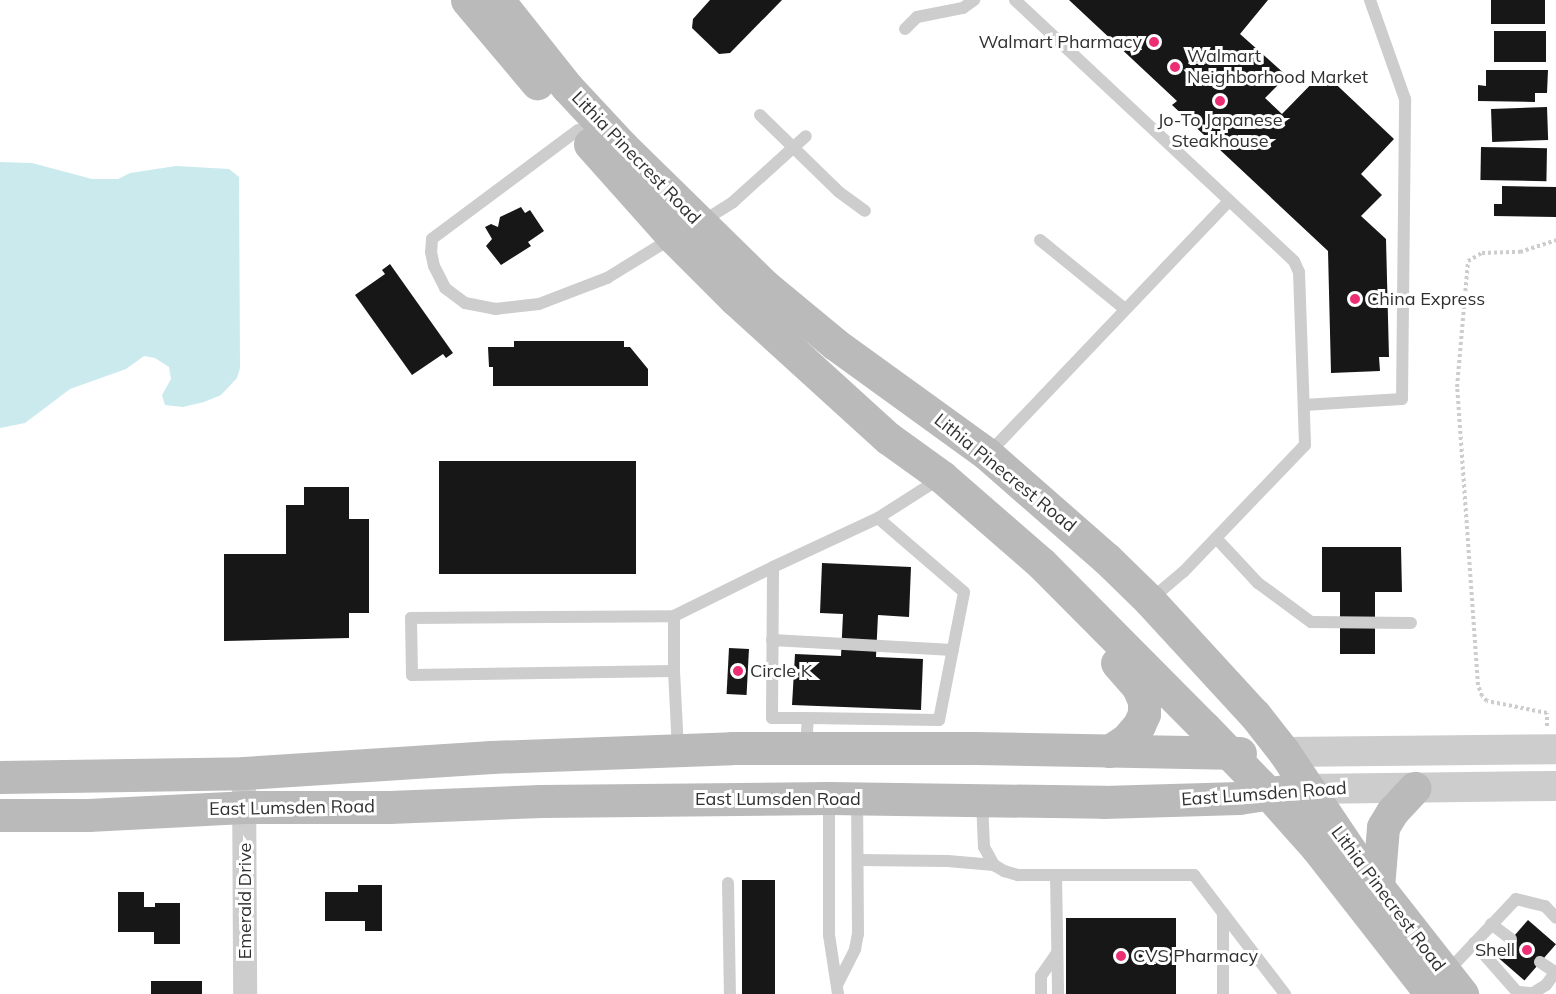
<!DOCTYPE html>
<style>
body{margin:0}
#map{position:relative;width:1556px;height:994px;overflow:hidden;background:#fff;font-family:Mulish,sans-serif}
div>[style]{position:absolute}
.water>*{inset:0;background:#caeaee}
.building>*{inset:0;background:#171717;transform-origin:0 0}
.path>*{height:4px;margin-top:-2px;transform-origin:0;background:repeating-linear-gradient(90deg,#cdcdcd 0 3px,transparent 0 6px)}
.service>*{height:12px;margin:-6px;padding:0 6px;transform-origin:6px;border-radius:6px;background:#cdcdcd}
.minor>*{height:24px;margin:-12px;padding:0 12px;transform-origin:12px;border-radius:12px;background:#cdcdcd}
.tertiary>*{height:30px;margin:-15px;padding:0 15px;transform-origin:15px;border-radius:15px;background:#cdcdcd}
.secondary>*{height:33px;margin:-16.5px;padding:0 16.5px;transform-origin:16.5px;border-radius:16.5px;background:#bababa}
.dots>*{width:16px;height:16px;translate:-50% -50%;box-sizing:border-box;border:3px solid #fff;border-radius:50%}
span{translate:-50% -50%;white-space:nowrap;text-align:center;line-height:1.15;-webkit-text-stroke:6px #fff;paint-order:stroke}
.poi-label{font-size:18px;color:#303030}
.right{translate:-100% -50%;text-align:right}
.left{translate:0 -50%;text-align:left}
.street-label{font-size:18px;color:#303030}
</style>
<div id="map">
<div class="water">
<div style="clip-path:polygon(0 162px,32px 163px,92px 179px,118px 179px,130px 173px,176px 166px,229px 169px,239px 177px,240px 368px,237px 378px,221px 395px,204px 402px,183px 407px,165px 405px,162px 395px,171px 379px,169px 367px,155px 358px,144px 356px,126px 369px,70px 389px,25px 423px,0 428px)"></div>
</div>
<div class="building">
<div style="clip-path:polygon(710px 0,782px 0,730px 53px,719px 54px,692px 28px,693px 19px)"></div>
<div style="clip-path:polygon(1069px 0,1268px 0,1240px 34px,1287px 76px,1265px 98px,1282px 114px,1323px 72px,1394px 139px,1361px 174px,1382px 195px,1361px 216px,1386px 239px,1389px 357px,1379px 357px,1380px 371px,1331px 373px,1328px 251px,1172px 105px,1177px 101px)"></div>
<div style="left:1491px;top:0;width:54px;height:24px"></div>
<div style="left:1546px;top:31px;width:31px;height:52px;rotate:90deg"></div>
<div style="clip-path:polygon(1486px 70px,1548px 70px,1547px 93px,1535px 93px,1535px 102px,1478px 101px,1478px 85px,1486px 86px)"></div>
<div style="left:1547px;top:107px;width:33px;height:56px;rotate:88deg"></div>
<div style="left:1481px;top:147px;width:66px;height:33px;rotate:1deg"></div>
<div style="clip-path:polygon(1502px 186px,1556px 187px,1556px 217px,1494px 216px,1494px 204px,1502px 204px)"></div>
<div style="clip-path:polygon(521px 207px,525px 213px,530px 210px,544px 231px,528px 242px,531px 246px,501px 265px,486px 246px,492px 239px,485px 227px,491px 224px,498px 227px,500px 217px)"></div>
<div style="clip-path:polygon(390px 264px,453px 353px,446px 358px,443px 354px,412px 375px,355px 295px,385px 274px,382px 270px)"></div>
<div style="clip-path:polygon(514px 341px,624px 341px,624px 347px,630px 347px,648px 369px,648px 386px,493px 386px,493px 367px,489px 367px,488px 347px,514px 347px)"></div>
<div style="left:439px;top:461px;width:197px;height:113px"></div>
<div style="clip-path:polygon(304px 487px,349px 487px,349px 519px,369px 519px,369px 613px,349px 613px,349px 638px,224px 641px,224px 554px,286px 554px,286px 505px,304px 505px)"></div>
<div style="clip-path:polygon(1322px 547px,1401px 547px,1402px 592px,1375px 592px,1375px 654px,1340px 654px,1340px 592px,1322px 592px)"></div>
<div style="clip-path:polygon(822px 563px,911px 567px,909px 617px,878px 615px,876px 657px,923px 659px,921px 710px,792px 705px,795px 654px,841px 656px,843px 614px,820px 613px)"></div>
<div style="left:729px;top:648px;width:20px;height:46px;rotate:3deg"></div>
<div style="left:742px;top:880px;width:33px;height:114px"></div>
<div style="clip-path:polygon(358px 885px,382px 885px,382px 931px,365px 931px,365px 921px,325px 921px,325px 892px,358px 892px)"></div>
<div style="clip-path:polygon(118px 892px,144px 892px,144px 907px,155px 907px,155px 903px,180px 903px,180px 944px,154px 944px,154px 932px,118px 932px)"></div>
<div style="left:1066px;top:918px;width:110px;height:76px"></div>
<div style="left:1528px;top:920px;width:37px;height:48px;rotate:41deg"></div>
<div style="left:151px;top:981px;width:51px;height:13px"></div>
</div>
<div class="path">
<div style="left:1547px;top:726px;width:13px;rotate:-90deg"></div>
<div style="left:1547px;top:713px;width:61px;rotate:-168.7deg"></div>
<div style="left:1487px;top:701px;width:7px;rotate:-135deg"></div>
<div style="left:1482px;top:696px;width:12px;rotate:-110deg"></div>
<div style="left:1478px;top:685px;width:299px;rotate:-94deg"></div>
<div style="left:1457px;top:387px;width:126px;rotate:-85deg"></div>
<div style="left:1468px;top:261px;width:16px;rotate:-30deg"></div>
<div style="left:1482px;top:253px;width:38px;rotate:-2deg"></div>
<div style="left:1520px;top:252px;width:38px;rotate:-18deg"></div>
</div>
<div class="service">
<div style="left:1015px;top:0;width:382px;rotate:43.1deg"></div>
<div style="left:1294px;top:261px;width:12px;rotate:66deg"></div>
<div style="left:1299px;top:272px;width:173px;rotate:88deg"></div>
<div style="left:1305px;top:445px;width:176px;rotate:133.8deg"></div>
<div style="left:1183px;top:572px;width:43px;rotate:139.7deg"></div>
<div style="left:905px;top:29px;width:17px;rotate:-45deg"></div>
<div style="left:917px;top:17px;width:47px;rotate:-11.1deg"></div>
<div style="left:963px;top:8px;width:14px;rotate:-36deg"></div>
<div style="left:760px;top:115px;width:110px;rotate:44.3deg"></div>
<div style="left:839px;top:192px;width:32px;rotate:36deg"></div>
<div style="left:578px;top:130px;width:182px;rotate:143.3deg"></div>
<div style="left:432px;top:239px;width:13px;rotate:94deg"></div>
<div style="left:431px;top:252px;width:14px;rotate:78deg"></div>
<div style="left:434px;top:266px;width:25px;rotate:63deg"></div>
<div style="left:445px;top:288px;width:25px;rotate:37deg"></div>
<div style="left:465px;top:303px;width:31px;rotate:11deg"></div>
<div style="left:495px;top:309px;width:44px;rotate:-6.5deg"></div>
<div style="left:539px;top:304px;width:73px;rotate:-20.9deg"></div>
<div style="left:607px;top:278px;width:76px;rotate:-31.6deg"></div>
<div style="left:703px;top:221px;width:36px;rotate:-32deg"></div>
<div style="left:733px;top:202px;width:98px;rotate:-42.1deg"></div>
<div style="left:1040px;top:240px;width:109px;rotate:39.1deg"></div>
<div style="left:1304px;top:405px;width:98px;rotate:-3.5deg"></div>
<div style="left:1402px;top:399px;width:300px;rotate:-89.4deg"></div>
<div style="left:1405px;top:99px;width:105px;rotate:-109.5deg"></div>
<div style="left:988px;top:454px;width:349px;rotate:-46.4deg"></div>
<div style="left:1216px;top:538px;width:62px;rotate:47deg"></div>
<div style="left:1258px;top:583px;width:66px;rotate:36.3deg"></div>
<div style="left:1311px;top:622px;width:100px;rotate:0.6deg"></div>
<div style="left:674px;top:616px;width:55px;rotate:90deg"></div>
<div style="left:674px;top:671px;width:262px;rotate:179.1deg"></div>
<div style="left:412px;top:675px;width:57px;rotate:-91deg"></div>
<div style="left:411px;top:618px;width:263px;rotate:-0.4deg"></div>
<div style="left:674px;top:616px;width:110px;rotate:-26.3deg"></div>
<div style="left:772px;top:640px;width:181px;rotate:3.2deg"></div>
<div style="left:674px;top:671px;width:78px;rotate:87.1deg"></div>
<div style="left:808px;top:718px;width:131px;rotate:0.9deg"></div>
<div style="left:939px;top:720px;width:130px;rotate:-78.9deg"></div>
<div style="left:964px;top:592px;width:113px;rotate:-139.3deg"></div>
<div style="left:806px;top:746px;width:28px;rotate:-86deg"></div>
<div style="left:808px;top:718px;width:36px;rotate:180deg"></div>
<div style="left:772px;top:718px;width:151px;rotate:-89.6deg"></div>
<div style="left:773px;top:567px;width:116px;rotate:-25deg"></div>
<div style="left:878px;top:518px;width:72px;rotate:-32.6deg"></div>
<div style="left:829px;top:798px;width:137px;rotate:90deg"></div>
<div style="left:829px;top:935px;width:60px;rotate:81.3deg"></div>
<div style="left:982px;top:801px;width:46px;rotate:87.5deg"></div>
<div style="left:984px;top:847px;width:21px;rotate:61deg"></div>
<div style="left:994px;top:865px;width:12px;rotate:31deg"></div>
<div style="left:1004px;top:871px;width:15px;rotate:16deg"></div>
<div style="left:1018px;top:875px;width:176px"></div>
<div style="left:1194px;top:875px;width:150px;rotate:52.6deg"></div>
<div style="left:858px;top:860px;width:90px;rotate:0.6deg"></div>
<div style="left:948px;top:861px;width:46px;rotate:5deg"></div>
<div style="left:1056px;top:875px;width:119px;rotate:89deg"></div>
<div style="left:728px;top:883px;width:111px;rotate:89deg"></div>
<div style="left:1491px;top:924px;width:25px;rotate:37deg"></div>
<div style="left:1474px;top:943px;width:65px;rotate:48.7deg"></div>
<div style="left:1517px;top:992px;width:16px;rotate:4deg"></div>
<div style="left:1533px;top:993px;width:15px;rotate:-32deg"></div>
<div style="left:1546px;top:985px;width:17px;rotate:-54deg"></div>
<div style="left:1540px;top:962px;width:18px;rotate:34deg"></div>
<div style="left:1447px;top:972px;width:100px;rotate:-46.6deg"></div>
<div style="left:1516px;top:899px;width:30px;rotate:14deg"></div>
<div style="left:1545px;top:906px;width:16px;rotate:47deg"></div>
<div style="left:838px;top:983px;width:38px;rotate:-63deg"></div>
<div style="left:855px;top:949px;width:15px;rotate:-79deg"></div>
<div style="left:858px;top:934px;width:134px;rotate:-90.4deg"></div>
<div style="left:1041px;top:994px;width:18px;rotate:-90deg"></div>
<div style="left:1041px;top:976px;width:28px;rotate:-55deg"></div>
<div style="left:1223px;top:994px;width:81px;rotate:-90deg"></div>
</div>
<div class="minor">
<div style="left:244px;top:773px;width:221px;rotate:89.7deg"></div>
</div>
<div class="tertiary">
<div style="left:1284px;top:752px;width:272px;rotate:-0.6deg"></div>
<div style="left:1306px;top:789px;width:250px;rotate:-0.7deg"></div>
</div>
<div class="secondary">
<div style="left:467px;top:0;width:109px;rotate:49.9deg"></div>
<div style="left:498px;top:0;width:111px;rotate:51.6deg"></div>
<div style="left:567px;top:87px;width:81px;rotate:47deg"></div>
<div style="left:622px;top:146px;width:200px;rotate:44.4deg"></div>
<div style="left:765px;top:286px;width:91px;rotate:39.6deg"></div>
<div style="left:835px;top:344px;width:188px;rotate:35.9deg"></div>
<div style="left:987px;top:454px;width:158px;rotate:41.2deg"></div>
<div style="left:1106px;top:558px;width:62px;rotate:44.3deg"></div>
<div style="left:1150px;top:601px;width:155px;rotate:47.4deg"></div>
<div style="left:1255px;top:715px;width:47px;rotate:51.9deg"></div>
<div style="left:1284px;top:752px;width:124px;rotate:56.2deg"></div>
<div style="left:1353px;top:855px;width:177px;rotate:51.9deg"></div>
<div style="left:590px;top:144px;width:125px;rotate:48.3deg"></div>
<div style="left:673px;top:237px;width:88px;rotate:45deg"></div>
<div style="left:735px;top:299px;width:207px;rotate:42.3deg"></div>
<div style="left:888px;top:438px;width:67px;rotate:35.8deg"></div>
<div style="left:942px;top:477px;width:131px;rotate:41deg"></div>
<div style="left:1041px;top:563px;width:233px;rotate:45.2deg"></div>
<div style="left:1205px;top:728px;width:92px;rotate:45.9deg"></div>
<div style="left:1269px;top:794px;width:72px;rotate:48.4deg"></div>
<div style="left:1317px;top:848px;width:185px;rotate:52deg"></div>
<div style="left:1109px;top:751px;width:20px;rotate:-33deg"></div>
<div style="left:1126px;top:740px;width:20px;rotate:-49deg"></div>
<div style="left:1139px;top:725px;width:12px;rotate:-66deg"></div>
<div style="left:1144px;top:714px;width:13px;rotate:-90deg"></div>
<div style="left:1144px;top:701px;width:15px;rotate:-113deg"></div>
<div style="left:1138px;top:687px;width:32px;rotate:-131deg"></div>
<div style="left:0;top:777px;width:244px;rotate:-0.9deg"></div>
<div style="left:244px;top:773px;width:248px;rotate:-3.7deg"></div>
<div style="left:491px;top:757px;width:241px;rotate:-2.1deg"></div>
<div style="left:732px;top:748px;width:244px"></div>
<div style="left:976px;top:748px;width:264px;rotate:1.1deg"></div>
<div style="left:0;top:815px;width:88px"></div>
<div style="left:88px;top:815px;width:156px;rotate:-2.9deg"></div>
<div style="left:244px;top:807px;width:145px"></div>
<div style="left:389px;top:807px;width:152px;rotate:-2.3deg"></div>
<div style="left:541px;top:801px;width:288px;rotate:-0.6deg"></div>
<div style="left:829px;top:798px;width:274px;rotate:0.8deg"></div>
<div style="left:1103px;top:802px;width:136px;rotate:-1.7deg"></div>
<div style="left:1239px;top:798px;width:46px;rotate:-8.8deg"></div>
<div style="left:1378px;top:887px;width:60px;rotate:-85.2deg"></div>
<div style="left:1383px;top:827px;width:17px;rotate:-59deg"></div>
<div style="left:1392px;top:812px;width:33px;rotate:-47deg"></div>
</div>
<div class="dots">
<div style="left:1154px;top:42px;background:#ec2e74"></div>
<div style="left:1175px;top:67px;background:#ec2e74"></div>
<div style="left:1220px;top:101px;background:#ec2e74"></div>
<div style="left:1355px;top:299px;background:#ec2e74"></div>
<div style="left:738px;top:671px;background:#ec2e74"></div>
<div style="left:1527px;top:950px;background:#ec2e74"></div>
<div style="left:1121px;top:956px;background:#ec2e74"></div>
</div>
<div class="poi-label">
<span class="right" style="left:1142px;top:42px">Walmart Pharmacy</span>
<span class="left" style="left:1187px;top:67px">Walmart<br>Neighborhood Market</span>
<span style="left:1220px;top:131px">Jo-To Japanese<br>Steakhouse</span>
<span class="left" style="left:1367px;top:299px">China Express</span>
<span class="left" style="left:750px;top:671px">Circle K</span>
<span class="right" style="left:1515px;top:950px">Shell</span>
<span class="left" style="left:1133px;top:956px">CVS Pharmacy</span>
</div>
<div class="street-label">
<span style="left:636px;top:158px;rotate:46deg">Lithia Pinecrest Road</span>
<span style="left:1005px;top:473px;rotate:39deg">Lithia Pinecrest Road</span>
<span style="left:1264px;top:794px;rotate:-4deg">East Lumsden Road</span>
<span style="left:778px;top:799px">East Lumsden Road</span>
<span style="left:292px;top:808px;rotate:-1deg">East Lumsden Road</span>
<span style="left:1388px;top:899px;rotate:53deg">Lithia Pinecrest Road</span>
<span style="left:245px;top:901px;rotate:-90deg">Emerald Drive</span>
</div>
</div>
